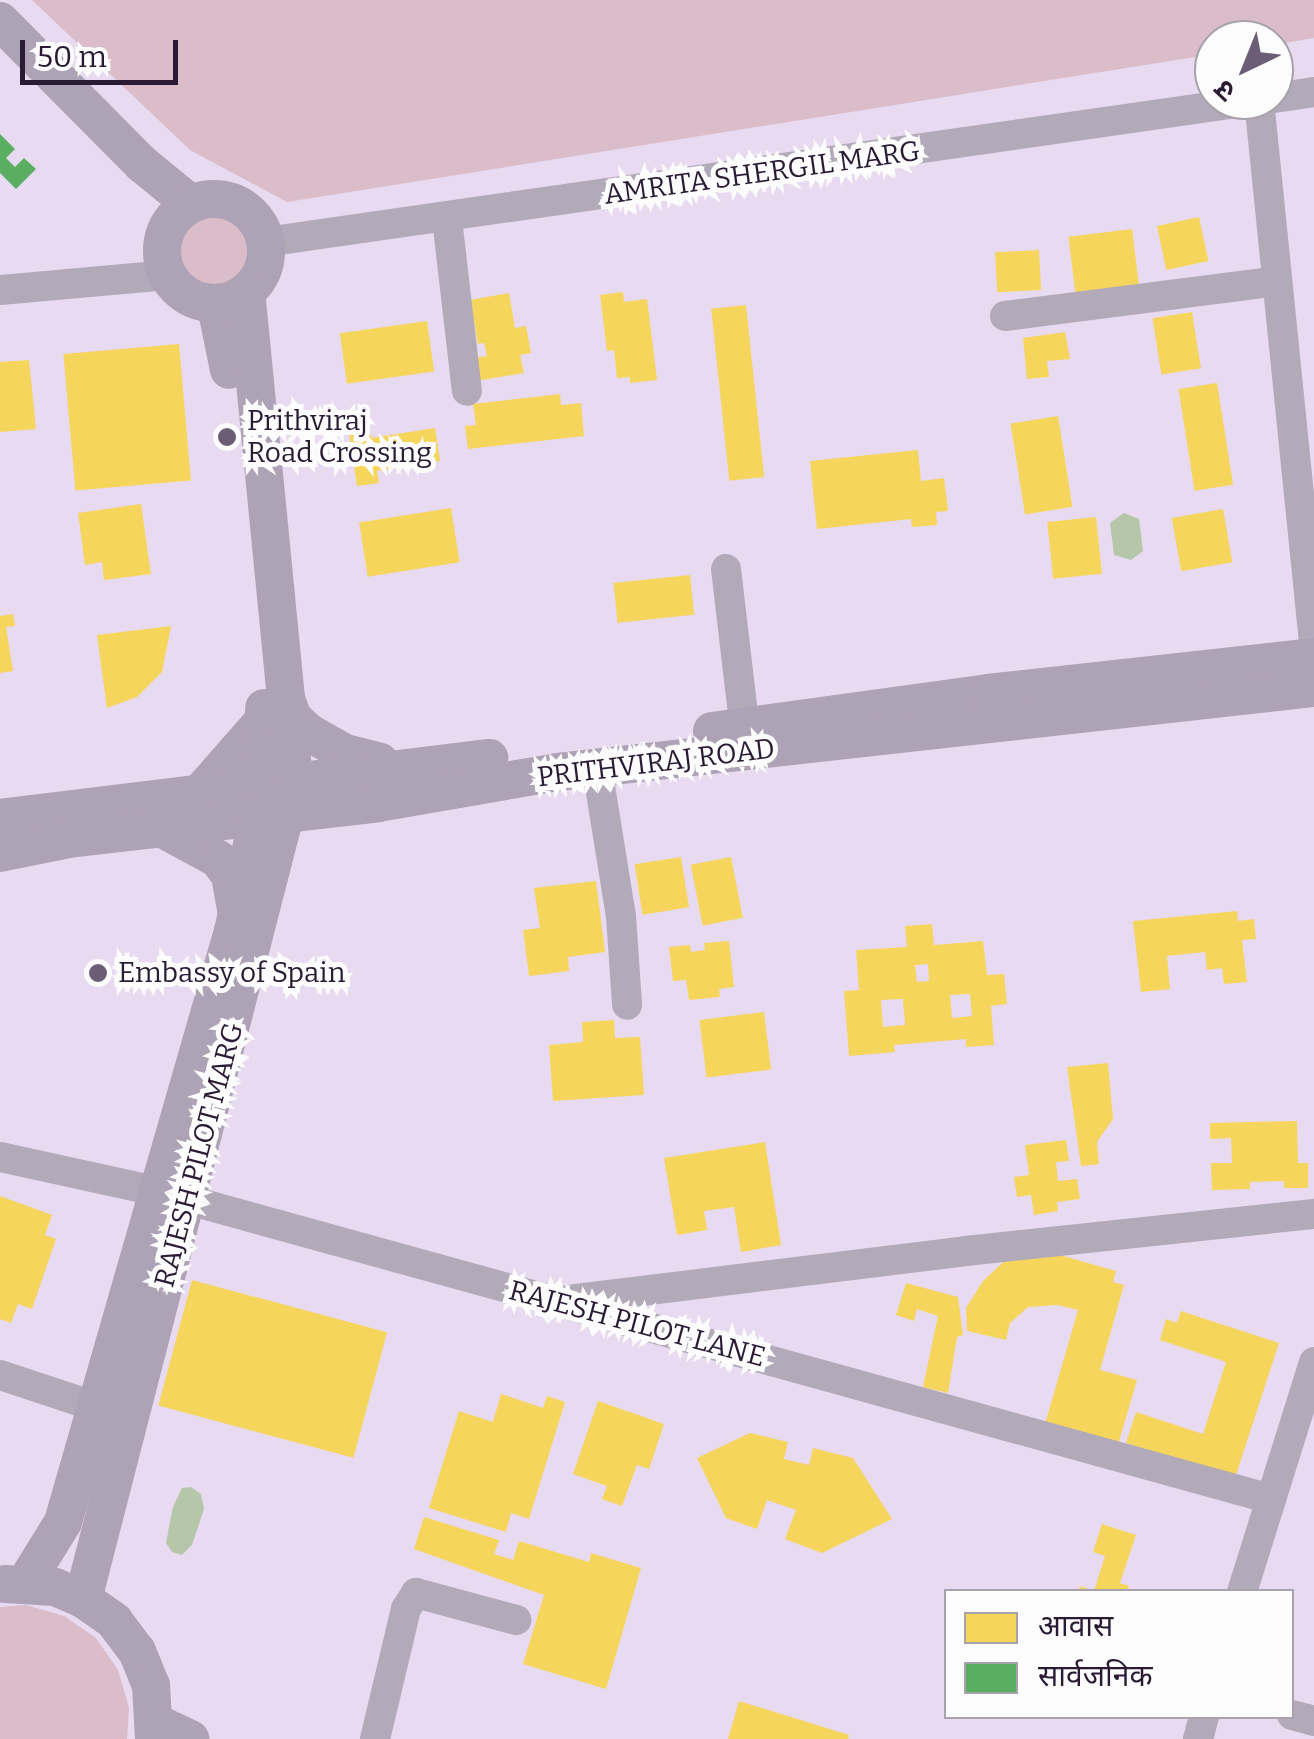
<!DOCTYPE html>
<meta charset="utf-8">
<style>
body{margin:0}
#map{position:relative;width:1314px;height:1739px;overflow:hidden;background:#e8daf1;font-family:Bitter,"Noto Sans Devanagari",serif}
div>[style]{position:absolute}
.green>*{inset:0;background:#dbbcc9}
.round{border-radius:50%}
.water>*{inset:0;background:#b6c6a8}
.homes>*{inset:0;background:#f6d55c;transform-origin:0 0}
.public>*{inset:0;background:#5aae61}
.minor>*{height:30px;margin:-15px;padding:0 15px;transform-origin:15px;border-radius:15px;background:#b2aab9}
.major>*{height:38px;margin:-19px;padding:0 19px;transform-origin:19px;border-radius:19px;background:#aea2b6}
.major>.ring{margin:-19px;padding:0;box-sizing:content-box;background:none;border:38px solid #aea2b6;border-radius:50%}
.dots>*{width:28px;height:28px;translate:-50% -50%;box-sizing:border-box;border:5px solid #fcfcfc;border-radius:50%}
span{translate:-50% -50%;white-space:nowrap;text-align:center;line-height:1.15;-webkit-text-stroke:10px #fcfcfc;paint-order:stroke}
.street-label{font-size:28px;color:#2a1a34}
.poi-label{font-size:28px;color:#2a1a34}
.left{translate:0 -50%;text-align:left}
.legend{position:absolute;left:944px;top:1589px;width:350px;height:130px;box-sizing:border-box;background:#fcfcfc;border:2px solid #a8a2ac;margin:0;padding:12px 18px;list-style:none;font-size:30px;color:#2a1a34}
.legend li{display:flex;align-items:center;gap:20px;height:50px}
.legend b{width:50px;border:2px solid #a8a2ac}
.north{position:absolute;left:1194px;top:20px;width:100px;height:100px;box-sizing:border-box;background:#fcfcfc;border:2px solid #a8a2ac;border-radius:50%;rotate:223deg;font-size:28px;font-weight:700;line-height:40px;text-align:center;color:#2a1a34}
.north::after{content:'';display:block;margin:auto;width:35px;height:45px;background:#6c5d76;clip-path:polygon(50% 0,100% 100%,50% 72%,0 100%)}
.scale{position:absolute;left:20px;top:40px;width:158px;height:45px;box-sizing:border-box;border:5px solid #2a1a34;border-top:0;padding-left:12px;font-size:30px;line-height:35px;white-space:nowrap;color:#2a1a34;-webkit-text-stroke:8px #fcfcfc;paint-order:stroke}
</style>
<div id="map">
<div class="green">
<div style="clip-path:polygon(32px 0,1314px 0,1314px 38px,1274px 45px,1274px 40px,1214px 40px,1214px 54px,287px 202px,190px 150px)"></div>
<div class="round" style="left:173px;top:206px;width:82px;height:82px"></div>
<div style="clip-path:polygon(26px 1605px,64px 1616px,96px 1638px,118px 1670px,129px 1708px,127px 1739px,0 1739px,0 1607px)"></div>
</div>
<div class="water">
<div style="clip-path:polygon(1124px 513px,1139px 519px,1143px 551px,1131px 560px,1114px 555px,1110px 523px)"></div>
<div style="clip-path:polygon(191px 1487px,201px 1494px,204px 1509px,192px 1545px,182px 1555px,172px 1552px,166px 1543px,173px 1507px,182px 1488px)"></div>
</div>
<div class="homes">
<div style="left:1199px;top:217px;width:45px;height:43px;rotate:78deg"></div>
<div style="left:1132px;top:229px;width:59px;height:64px;rotate:83deg"></div>
<div style="left:1039px;top:250px;width:40px;height:44px;rotate:87deg"></div>
<div style="clip-path:polygon(623px 292px,624px 302px,647px 299px,657px 380px,630px 383px,630px 377px,617px 378px,614px 350px,607px 351px,600px 295px)"></div>
<div style="clip-path:polygon(509px 293px,515px 328px,526px 326px,531px 353px,520px 355px,524px 373px,476px 381px,472px 358px,487px 356px,484px 343px,478px 344px,470px 300px)"></div>
<div style="left:746px;top:305px;width:173px;height:35px;rotate:84deg"></div>
<div style="left:1192px;top:312px;width:57px;height:40px;rotate:81deg"></div>
<div style="left:427px;top:321px;width:51px;height:88px;rotate:82deg"></div>
<div style="clip-path:polygon(1065px 332px,1070px 359px,1047px 361px,1049px 377px,1027px 379px,1023px 338px)"></div>
<div style="left:179px;top:344px;width:137px;height:116px;rotate:85deg"></div>
<div style="clip-path:polygon(29px 360px,36px 429px,0 432px,0 362px)"></div>
<div style="left:1217px;top:383px;width:103px;height:39px;rotate:81deg"></div>
<div style="clip-path:polygon(560px 394px,561px 405px,581px 403px,584px 436px,468px 449px,465px 426px,476px 425px,473px 404px)"></div>
<div style="left:1058px;top:416px;width:92px;height:48px;rotate:81deg"></div>
<div style="clip-path:polygon(369px 424px,371px 438px,435px 428px,440px 461px,377px 471px,379px 483px,357px 486px,348px 427px)"></div>
<div style="clip-path:polygon(918px 450px,921px 481px,944px 478px,948px 511px,936px 512px,937px 525px,912px 527px,911px 519px,817px 529px,810px 461px)"></div>
<div style="clip-path:polygon(141px 504px,151px 574px,104px 580px,102px 562px,85px 565px,78px 513px)"></div>
<div style="left:451px;top:508px;width:55px;height:93px;rotate:81deg"></div>
<div style="left:1223px;top:509px;width:54px;height:52px;rotate:80deg"></div>
<div style="left:1096px;top:517px;width:57px;height:49px;rotate:84deg"></div>
<div style="left:690px;top:575px;width:40px;height:77px;rotate:84deg"></div>
<div style="clip-path:polygon(13px 614px,15px 626px,6px 627px,13px 671px,0 673px,0 616px)"></div>
<div style="clip-path:polygon(171px 626px,162px 672px,137px 697px,107px 708px,97px 635px)"></div>
<div style="left:681px;top:857px;width:51px;height:47px;rotate:81deg"></div>
<div style="left:731px;top:857px;width:62px;height:41px;rotate:79deg"></div>
<div style="clip-path:polygon(596px 881px,605px 952px,568px 957px,569px 971px,529px 976px,523px 930px,540px 928px,534px 888px)"></div>
<div style="clip-path:polygon(1237px 911px,1238px 921px,1254px 919px,1256px 939px,1242px 940px,1247px 982px,1224px 984px,1222px 968px,1207px 970px,1205px 952px,1167px 956px,1170px 989px,1141px 992px,1133px 921px)"></div>
<div style="clip-path:polygon(evenodd,932px 924px,934px 945px,983px 941px,987px 975px,1004px 974px,1007px 1004px,991px 1006px,994px 1045px,966px 1047px,966px 1039px,894px 1045px,895px 1052px,849px 1056px,844px 991px,859px 990px,856px 950px,907px 947px,905px 926px,932px 924px,928px 964px,929px 981px,917px 982px,915px 965px,928px 964px,932px 924px,970px 994px,972px 1016px,952px 1018px,950px 995px,970px 994px,932px 924px,903px 999px,905px 1025px,883px 1027px,881px 1000px,903px 999px)"></div>
<div style="clip-path:polygon(729px 941px,734px 987px,719px 989px,720px 997px,689px 1000px,686px 980px,673px 981px,669px 947px,690px 945px,691px 952px,705px 950px,704px 943px)"></div>
<div style="left:764px;top:1012px;width:58px;height:65px;rotate:83deg"></div>
<div style="clip-path:polygon(614px 1020px,615px 1038px,640px 1037px,644px 1095px,553px 1101px,549px 1045px,583px 1042px,582px 1022px)"></div>
<div style="clip-path:polygon(1108px 1063px,1113px 1119px,1097px 1142px,1099px 1164px,1081px 1166px,1067px 1067px)"></div>
<div style="clip-path:polygon(1297px 1121px,1298px 1163px,1308px 1163px,1308px 1188px,1284px 1188px,1284px 1181px,1250px 1182px,1250px 1189px,1212px 1190px,1211px 1163px,1232px 1163px,1231px 1138px,1210px 1139px,1210px 1123px)"></div>
<div style="clip-path:polygon(1066px 1140px,1069px 1161px,1056px 1162px,1058px 1181px,1077px 1179px,1080px 1199px,1057px 1202px,1058px 1211px,1034px 1215px,1031px 1195px,1017px 1197px,1014px 1177px,1029px 1175px,1025px 1145px)"></div>
<div style="clip-path:polygon(765px 1142px,781px 1245px,741px 1252px,734px 1207px,704px 1211px,707px 1230px,677px 1235px,664px 1158px)"></div>
<div style="clip-path:polygon(0 1196px,52px 1215px,45px 1235px,56px 1239px,32px 1309px,18px 1304px,11px 1323px,0 1319px)"></div>
<div style="clip-path:polygon(1049px 1252px,1116px 1271px,1113px 1282px,1124px 1285px,1100px 1370px,1137px 1380px,1118px 1445px,1045px 1424px,1078px 1310px,1058px 1305px,1028px 1307px,1010px 1323px,1006px 1340px,967px 1331px,966px 1308px,983px 1281px,1012px 1254px)"></div>
<div style="left:192px;top:1280px;width:202px;height:130px;rotate:15deg"></div>
<div style="clip-path:polygon(906px 1283px,958px 1297px,963px 1335px,957px 1337px,948px 1393px,923px 1387px,938px 1316px,917px 1309px,914px 1321px,896px 1315px)"></div>
<div style="clip-path:polygon(1181px 1311px,1279px 1343px,1235px 1478px,1126px 1443px,1136px 1412px,1203px 1434px,1226px 1362px,1160px 1340px,1166px 1319px,1177px 1323px)"></div>
<div style="clip-path:polygon(501px 1394px,543px 1408px,547px 1396px,565px 1402px,529px 1519px,511px 1513px,506px 1532px,429px 1508px,459px 1411px,493px 1422px)"></div>
<div style="clip-path:polygon(598px 1401px,664px 1424px,649px 1469px,637px 1465px,622px 1506px,602px 1499px,607px 1486px,573px 1474px)"></div>
<div style="clip-path:polygon(750px 1433px,788px 1442px,784px 1459px,809px 1465px,813px 1448px,853px 1458px,892px 1519px,822px 1553px,785px 1539px,796px 1510px,767px 1500px,757px 1529px,726px 1518px,697px 1458px)"></div>
<div style="clip-path:polygon(424px 1517px,499px 1540px,494px 1554px,513px 1560px,519px 1541px,589px 1562px,591px 1553px,641px 1568px,606px 1689px,523px 1664px,544px 1595px,414px 1549px)"></div>
<div style="clip-path:polygon(1102px 1524px,1136px 1535px,1120px 1583px,1129px 1586px,1127px 1592px,1078px 1592px,1080px 1586px,1094px 1591px,1105px 1556px,1093px 1552px)"></div>
<div style="clip-path:polygon(739px 1701px,849px 1735px,848px 1739px,728px 1739px)"></div>
</div>
<div class="public">
<div style="clip-path:polygon(0 134px,15px 149px,6px 158px,15px 167px,24px 158px,36px 169px,16px 189px,0 173px)"></div>
</div>
<div class="minor">
<div style="left:1274px;top:98px;width:40px;rotate:-8.5deg"></div>
<div style="left:1259px;top:100px;width:545px;rotate:84.21deg"></div>
<div style="left:447px;top:219px;width:173px;rotate:83.4deg"></div>
<div style="left:265px;top:242px;width:1003px;rotate:-8.14deg"></div>
<div style="left:0;top:290px;width:169px;rotate:-5.1deg"></div>
<div style="left:1005px;top:316px;width:274px;rotate:-7.3deg"></div>
<div style="left:726px;top:569px;width:181px;rotate:83.3deg"></div>
<div style="left:597px;top:768px;width:150px;rotate:80.8deg"></div>
<div style="left:621px;top:916px;width:89px;rotate:86.1deg"></div>
<div style="left:0;top:1157px;width:160px;rotate:12.3deg"></div>
<div style="left:156px;top:1191px;width:1157px;rotate:15.44deg"></div>
<div style="left:568px;top:1300px;width:401px;rotate:-7deg"></div>
<div style="left:966px;top:1251px;width:350px;rotate:-6.1deg"></div>
<div style="left:0;top:1375px;width:102px;rotate:18.3deg"></div>
<div style="left:1242px;top:1592px;width:241px;rotate:-72.6deg"></div>
<div style="left:1292px;top:1715px;width:23px;rotate:15deg"></div>
<div style="left:375px;top:1739px;width:134px;rotate:-76.6deg"></div>
<div style="left:406px;top:1609px;width:19px;rotate:-58deg"></div>
<div style="left:416px;top:1593px;width:104px;rotate:15.1deg"></div>
<div style="left:1198px;top:1739px;width:24px;rotate:-75deg"></div>
</div>
<div class="major">
<div style="left:0;top:21px;width:202px;rotate:45.2deg"></div>
<div style="left:142px;top:164px;width:63px;rotate:39.2deg"></div>
<div class="ring" style="left:162px;top:199px;width:66px;height:66px"></div>
<div style="left:208px;top:303px;width:12px;rotate:42deg"></div>
<div style="left:217px;top:311px;width:60px;rotate:78.5deg"></div>
<div style="left:286px;top:699px;width:20px;rotate:70deg"></div>
<div style="left:293px;top:718px;width:21px;rotate:43deg"></div>
<div style="left:308px;top:732px;width:43px;rotate:29.6deg"></div>
<div style="left:345px;top:753px;width:36px;rotate:14deg"></div>
<div style="left:712px;top:731px;width:279px;rotate:-7.8deg"></div>
<div style="left:988px;top:693px;width:328px;rotate:-6.3deg"></div>
<div style="left:200px;top:793px;width:98px;rotate:-48.7deg"></div>
<div style="left:0;top:818px;width:493px;rotate:-7deg"></div>
<div style="left:163px;top:829px;width:63px;rotate:28.6deg"></div>
<div style="left:218px;top:859px;width:20px;rotate:53deg"></div>
<div style="left:230px;top:875px;width:35px;rotate:80deg"></div>
<div style="left:0;top:853px;width:70px;rotate:-11.5deg"></div>
<div style="left:69px;top:839px;width:311px;rotate:-6.6deg"></div>
<div style="left:378px;top:803px;width:183px;rotate:-9.8deg"></div>
<div style="left:558px;top:772px;width:761px;rotate:-6.34deg"></div>
<div style="left:26px;top:1582px;width:70px;rotate:-58.3deg"></div>
<div style="left:63px;top:1522px;width:615px;rotate:-73.95deg"></div>
<div style="left:233px;top:931px;width:149px;rotate:-77.6deg"></div>
<div style="left:265px;top:785px;width:77px;rotate:-90.7deg"></div>
<div style="left:5px;top:1584px;width:50px;rotate:3.4deg"></div>
<div style="left:55px;top:1587px;width:30px;rotate:23deg"></div>
<div style="left:83px;top:1599px;width:38px;rotate:35deg"></div>
<div style="left:114px;top:1621px;width:38px;rotate:53deg"></div>
<div style="left:137px;top:1651px;width:37px;rotate:68deg"></div>
<div style="left:151px;top:1685px;width:54px;rotate:86.8deg"></div>
<div style="left:83px;top:1599px;width:846px;rotate:-75.55deg"></div>
<div style="left:294px;top:780px;width:490px;rotate:-95.6deg"></div>
<div style="left:156px;top:1723px;width:38px;rotate:25deg"></div>
</div>
<div class="dots">
<div style="left:227px;top:437px;background:#6c5d76"></div>
<div style="left:98px;top:973px;background:#6c5d76"></div>
</div>
<div class="street-label">
<span style="left:762px;top:173px;rotate:-8deg">AMRITA SHERGIL MARG</span>
<span style="left:656px;top:763px;rotate:-7deg">PRITHVIRAJ ROAD</span>
<span style="left:199px;top:1155px;rotate:-75deg">RAJESH PILOT MARG</span>
<span style="left:637px;top:1324px;rotate:15deg">RAJESH PILOT LANE</span>
</div>
<div class="poi-label">
<span class="left" style="left:247px;top:437px">Prithviraj<br>Road Crossing</span>
<span class="left" style="left:118px;top:973px">Embassy of Spain</span>
</div>
<ul class="legend">
<li><b style="height:28px;background:#f6d55c"></b>आवास</li>
<li><b style="height:28px;background:#5aae61"></b>सार्वजनिक</li>
</ul>
<div class="north">उ</div>
<div class="scale">50 m</div>
</div>
